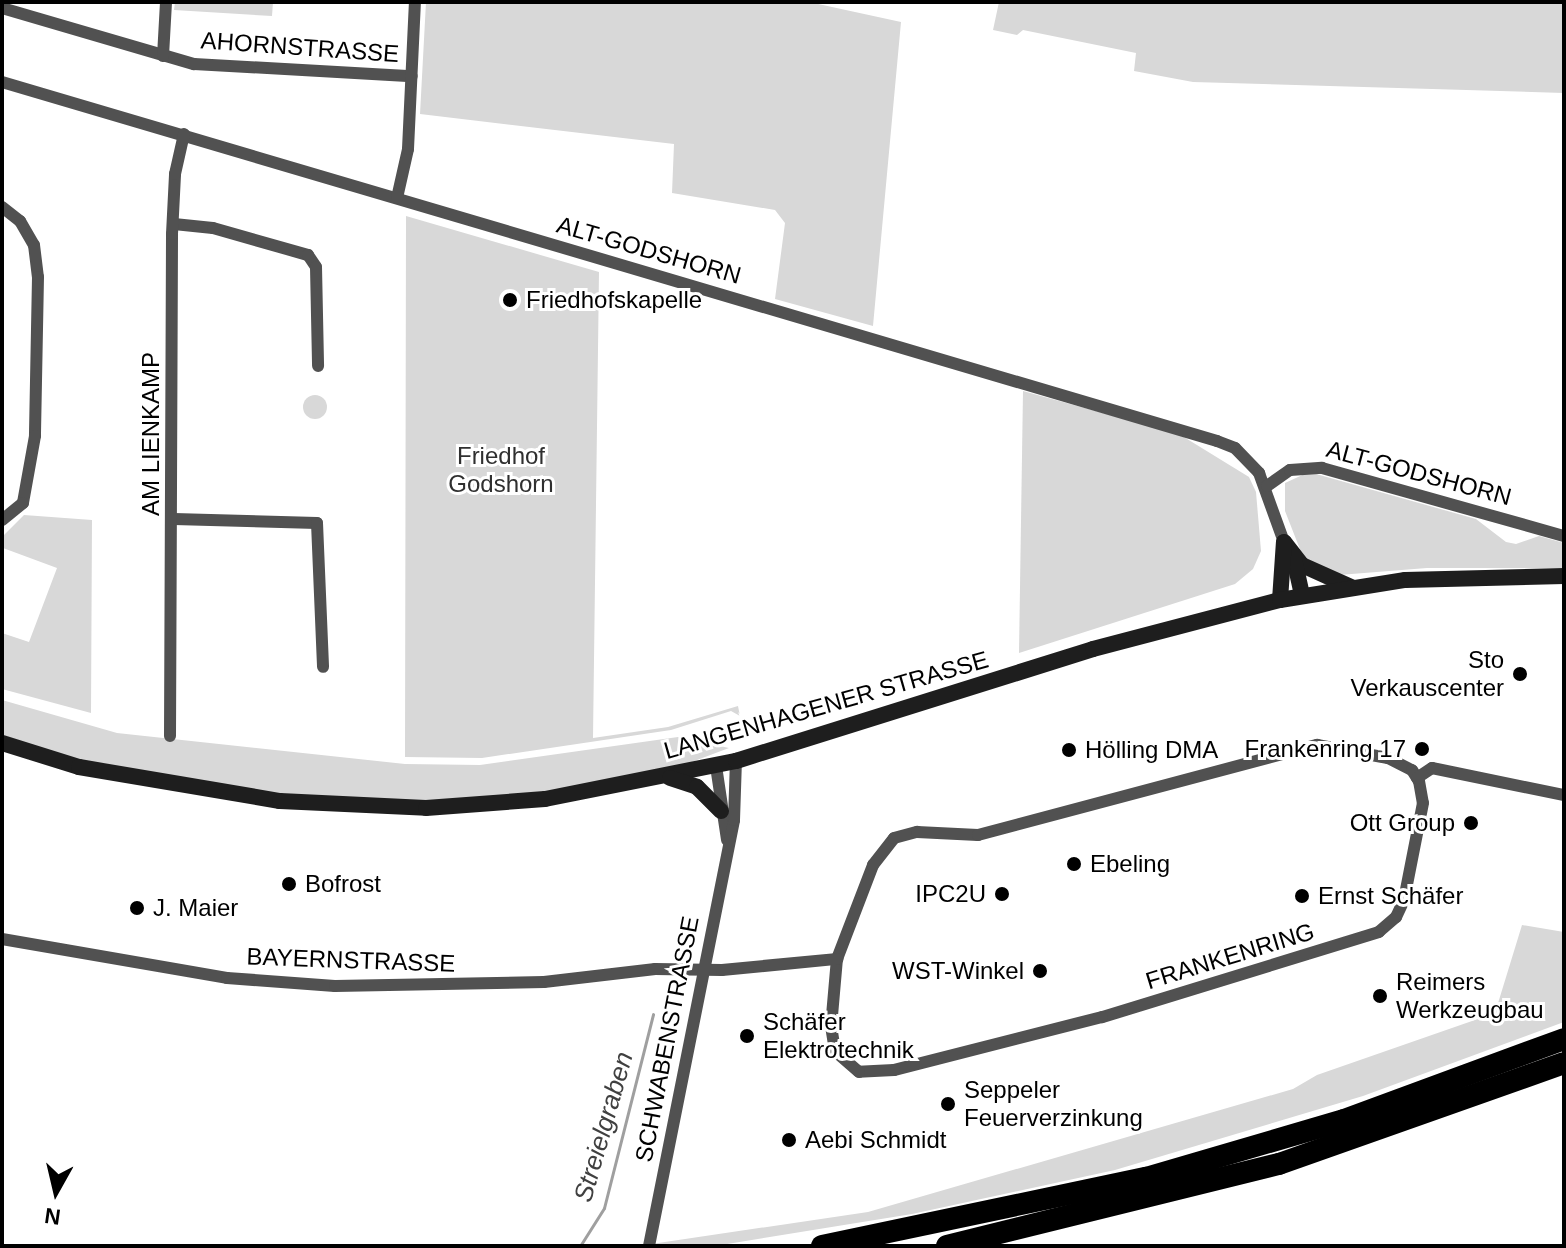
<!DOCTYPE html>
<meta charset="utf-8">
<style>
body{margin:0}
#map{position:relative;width:1566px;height:1248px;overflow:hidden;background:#fff;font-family:Helvetica,sans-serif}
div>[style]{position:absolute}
.green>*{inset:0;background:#d8d8d8}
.round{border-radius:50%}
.stream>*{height:3px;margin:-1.5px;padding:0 1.5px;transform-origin:1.5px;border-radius:1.5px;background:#9f9f9f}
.minor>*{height:12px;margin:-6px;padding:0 6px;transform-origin:6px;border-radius:6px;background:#515151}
.secondary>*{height:16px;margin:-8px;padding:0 8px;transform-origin:8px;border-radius:8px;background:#1e1e1e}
.motorway>*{height:22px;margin:-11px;padding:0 11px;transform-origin:11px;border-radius:11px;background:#000}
.dots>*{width:22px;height:22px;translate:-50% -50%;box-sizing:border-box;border:4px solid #fff;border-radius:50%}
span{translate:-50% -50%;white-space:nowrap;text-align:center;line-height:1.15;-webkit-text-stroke:6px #fff;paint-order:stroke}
.street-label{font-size:24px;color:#000}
.poi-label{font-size:24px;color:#000}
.left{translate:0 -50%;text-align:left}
.right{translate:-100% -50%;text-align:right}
.park-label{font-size:24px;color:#2f2f2f}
.water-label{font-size:26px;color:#404040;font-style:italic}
.frame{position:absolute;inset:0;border:4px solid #000;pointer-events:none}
.north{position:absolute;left:16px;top:1152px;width:80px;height:80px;-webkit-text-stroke:6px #fff;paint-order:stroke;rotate:188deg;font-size:22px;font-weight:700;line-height:32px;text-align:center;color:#000}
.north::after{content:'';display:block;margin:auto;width:28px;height:36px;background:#000;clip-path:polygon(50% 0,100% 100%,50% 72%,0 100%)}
</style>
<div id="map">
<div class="green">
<div style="clip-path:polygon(175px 2px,273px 2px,272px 16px,174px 10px)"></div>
<div style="clip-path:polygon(426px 2px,809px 2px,901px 22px,873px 326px,775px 299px,785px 223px,775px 210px,672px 193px,674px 144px,420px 114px)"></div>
<div style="clip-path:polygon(999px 2px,1564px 2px,1564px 93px,1193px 82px,1134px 71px,1136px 53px,1023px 30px,1017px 35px,993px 30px)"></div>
<div style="clip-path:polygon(406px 216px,599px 272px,593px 738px,668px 727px,738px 706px,740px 716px,731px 711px,671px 730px,482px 758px,405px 757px)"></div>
<div style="clip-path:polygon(1023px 391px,1179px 434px,1249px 477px,1256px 492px,1261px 551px,1253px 569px,1235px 584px,1019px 653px)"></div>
<div class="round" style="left:303px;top:395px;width:24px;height:24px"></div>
<div style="clip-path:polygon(1309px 472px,1476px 519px,1506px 542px,1516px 544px,1539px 536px,1564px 543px,1564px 568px,1427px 568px,1339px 575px,1303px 557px,1285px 511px,1285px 483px)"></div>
<div style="clip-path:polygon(24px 515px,92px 520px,91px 713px,2px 689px,2px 633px,29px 642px,57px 568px,3px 548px,3px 536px)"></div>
<div style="clip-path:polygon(2px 700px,117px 733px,405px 764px,480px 765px,678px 737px,729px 748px,665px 772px,546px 793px,426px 803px,279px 796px,84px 762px,2px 735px)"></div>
<div style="clip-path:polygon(1522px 925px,1564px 932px,1564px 1022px,1363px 1096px,1115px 1170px,912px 1214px,715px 1246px,638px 1246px,868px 1212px,1293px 1089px,1317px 1075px,1495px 1013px)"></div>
</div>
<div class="stream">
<div style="left:580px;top:1246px;width:45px;rotate:-57.7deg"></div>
<div style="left:604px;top:1208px;width:200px;rotate:-75.8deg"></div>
</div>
<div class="minor">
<div style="left:2px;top:8px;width:200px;rotate:16.3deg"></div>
<div style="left:194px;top:64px;width:218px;rotate:3.2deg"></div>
<div style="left:163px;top:56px;width:54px;rotate:-86.8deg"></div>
<div style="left:2px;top:82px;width:1267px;rotate:16.46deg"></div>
<div style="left:1217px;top:441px;width:19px;rotate:21deg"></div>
<div style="left:1235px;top:448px;width:35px;rotate:46deg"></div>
<div style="left:1259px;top:473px;width:73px;rotate:70.1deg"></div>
<div style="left:397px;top:198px;width:50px;rotate:-77.3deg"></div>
<div style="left:408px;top:149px;width:147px;rotate:-87.3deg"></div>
<div style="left:2px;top:207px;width:23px;rotate:38deg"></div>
<div style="left:20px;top:221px;width:28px;rotate:60deg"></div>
<div style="left:34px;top:245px;width:32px;rotate:83deg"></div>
<div style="left:38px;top:277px;width:159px;rotate:91.1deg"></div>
<div style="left:35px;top:436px;width:68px;rotate:100.2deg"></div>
<div style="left:23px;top:503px;width:27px;rotate:141deg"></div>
<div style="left:174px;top:224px;width:39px;rotate:6deg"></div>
<div style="left:213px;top:228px;width:99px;rotate:15.9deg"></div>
<div style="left:308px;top:255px;width:14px;rotate:56deg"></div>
<div style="left:316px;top:267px;width:99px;rotate:88.8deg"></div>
<div style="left:1267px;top:486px;width:28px;rotate:-35deg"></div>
<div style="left:1290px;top:470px;width:32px;rotate:-4deg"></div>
<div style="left:1322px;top:468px;width:251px;rotate:15.7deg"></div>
<div style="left:174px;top:519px;width:143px;rotate:1.6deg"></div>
<div style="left:317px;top:523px;width:144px;rotate:87.6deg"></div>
<div style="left:170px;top:736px;width:502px;rotate:-89.77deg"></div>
<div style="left:172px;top:234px;width:60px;rotate:-87.1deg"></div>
<div style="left:175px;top:174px;width:41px;rotate:-77.3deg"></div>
<div style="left:1317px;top:745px;width:72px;rotate:10.4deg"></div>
<div style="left:1388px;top:758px;width:27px;rotate:27deg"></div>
<div style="left:1412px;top:770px;width:13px;rotate:58deg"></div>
<div style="left:1419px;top:781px;width:22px;rotate:80deg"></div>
<div style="left:1423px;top:803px;width:99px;rotate:101.1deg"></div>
<div style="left:1404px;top:900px;width:19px;rotate:115deg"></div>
<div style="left:1396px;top:917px;width:23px;rotate:139deg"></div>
<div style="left:1379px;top:932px;width:290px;rotate:162.9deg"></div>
<div style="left:1102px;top:1017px;width:215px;rotate:165.7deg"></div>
<div style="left:894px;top:1070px;width:35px;rotate:177deg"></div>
<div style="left:859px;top:1072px;width:32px;rotate:-139deg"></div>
<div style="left:835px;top:1051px;width:24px;rotate:-99deg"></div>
<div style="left:831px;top:1027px;width:68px;rotate:-85deg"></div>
<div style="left:837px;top:959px;width:101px;rotate:-69deg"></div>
<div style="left:873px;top:865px;width:34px;rotate:-52deg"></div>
<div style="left:894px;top:838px;width:24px;rotate:-15deg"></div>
<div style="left:917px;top:832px;width:61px;rotate:2.8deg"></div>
<div style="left:978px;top:835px;width:351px;rotate:-14.9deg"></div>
<div style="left:716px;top:766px;width:75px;rotate:81.5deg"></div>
<div style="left:1417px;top:778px;width:18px;rotate:-34deg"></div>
<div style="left:1432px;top:768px;width:135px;rotate:11.6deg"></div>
<div style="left:2px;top:939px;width:228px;rotate:9.8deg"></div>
<div style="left:227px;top:978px;width:108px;rotate:4.2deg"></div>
<div style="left:335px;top:986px;width:209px;rotate:-1.1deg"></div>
<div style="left:544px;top:982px;width:112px;rotate:-6.7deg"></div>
<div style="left:655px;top:969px;width:67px;rotate:0.9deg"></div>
<div style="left:722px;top:970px;width:116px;rotate:-5.5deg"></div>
<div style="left:649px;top:1246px;width:434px;rotate:-78.7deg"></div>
<div style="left:734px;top:820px;width:59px;rotate:-88.1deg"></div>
</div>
<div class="secondary">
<div style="left:1284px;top:542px;width:29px;rotate:52deg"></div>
<div style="left:1302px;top:565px;width:54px;rotate:24.2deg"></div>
<div style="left:1293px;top:554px;width:42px;rotate:77.6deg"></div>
<div style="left:1280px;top:600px;width:58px;rotate:-86.1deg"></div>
<div style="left:2px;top:743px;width:81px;rotate:17.3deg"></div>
<div style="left:79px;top:767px;width:204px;rotate:9.6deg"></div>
<div style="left:280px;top:801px;width:146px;rotate:2.7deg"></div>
<div style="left:426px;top:808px;width:119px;rotate:-4.3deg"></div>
<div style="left:545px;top:799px;width:195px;rotate:-11.3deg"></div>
<div style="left:736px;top:761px;width:374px;rotate:-17.4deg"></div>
<div style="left:1093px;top:649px;width:193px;rotate:-14.7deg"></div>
<div style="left:1280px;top:600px;width:127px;rotate:-9.1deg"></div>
<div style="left:1405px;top:580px;width:159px;rotate:-1.4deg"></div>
<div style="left:670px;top:778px;width:28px;rotate:18deg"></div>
<div style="left:697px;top:787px;width:34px;rotate:45deg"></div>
</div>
<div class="motorway">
<div style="left:822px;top:1246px;width:331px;rotate:-11.9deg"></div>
<div style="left:1146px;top:1178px;width:206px;rotate:-16.3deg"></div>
<div style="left:1344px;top:1120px;width:234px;rotate:-20.2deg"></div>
<div style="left:947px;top:1246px;width:342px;rotate:-13.9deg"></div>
<div style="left:1279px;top:1164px;width:302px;rotate:-19.5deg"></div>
</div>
<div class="dots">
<div style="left:510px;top:300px;background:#000"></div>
<div style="left:1520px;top:674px;background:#000"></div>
<div style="left:1422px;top:749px;background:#000"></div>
<div style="left:1069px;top:750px;background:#000"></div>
<div style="left:1471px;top:823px;background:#000"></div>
<div style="left:1074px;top:864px;background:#000"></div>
<div style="left:289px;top:884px;background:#000"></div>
<div style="left:1002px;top:894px;background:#000"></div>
<div style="left:1302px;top:896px;background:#000"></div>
<div style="left:137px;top:908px;background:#000"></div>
<div style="left:1040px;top:971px;background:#000"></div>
<div style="left:1380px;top:996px;background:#000"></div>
<div style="left:747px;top:1036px;background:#000"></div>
<div style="left:948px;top:1104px;background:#000"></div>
<div style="left:789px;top:1140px;background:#000"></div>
</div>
<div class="street-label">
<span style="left:300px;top:47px;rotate:4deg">AHORNSTRASSE</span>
<span style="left:649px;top:250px;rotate:16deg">ALT-GODSHORN</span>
<span style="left:151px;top:434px;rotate:-90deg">AM LIENKAMP</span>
<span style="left:1419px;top:473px;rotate:15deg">ALT-GODSHORN</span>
<span style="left:826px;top:705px;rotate:-16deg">LANGENHAGENER STRASSE</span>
<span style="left:1230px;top:956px;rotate:-17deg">FRANKENRING</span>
<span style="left:351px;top:960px;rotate:2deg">BAYERNSTRASSE</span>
<span style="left:667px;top:1039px;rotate:-79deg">SCHWABENSTRASSE</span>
</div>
<div class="poi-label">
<span class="left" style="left:526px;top:300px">Friedhofskapelle</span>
<span class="right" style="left:1504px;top:674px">Sto<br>Verkauscenter</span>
<span class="right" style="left:1406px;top:749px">Frankenring 17</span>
<span class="left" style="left:1085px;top:750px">Hölling DMA</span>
<span class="right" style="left:1455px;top:823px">Ott Group</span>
<span class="left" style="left:1090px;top:864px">Ebeling</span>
<span class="left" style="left:305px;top:884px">Bofrost</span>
<span class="right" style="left:986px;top:894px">IPC2U</span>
<span class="left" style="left:1318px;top:896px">Ernst Schäfer</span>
<span class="left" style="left:153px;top:908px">J. Maier</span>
<span class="right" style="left:1024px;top:971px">WST-Winkel</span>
<span class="left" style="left:1396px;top:996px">Reimers<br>Werkzeugbau</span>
<span class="left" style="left:763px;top:1036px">Schäfer<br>Elektrotechnik</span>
<span class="left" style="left:964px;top:1104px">Seppeler<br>Feuerverzinkung</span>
<span class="left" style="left:805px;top:1140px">Aebi Schmidt</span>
</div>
<div class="park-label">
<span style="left:501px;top:470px">Friedhof<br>Godshorn</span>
</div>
<div class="water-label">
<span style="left:604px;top:1127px;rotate:-74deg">Streielgraben</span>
</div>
<div class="frame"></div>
<div class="north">N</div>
</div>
